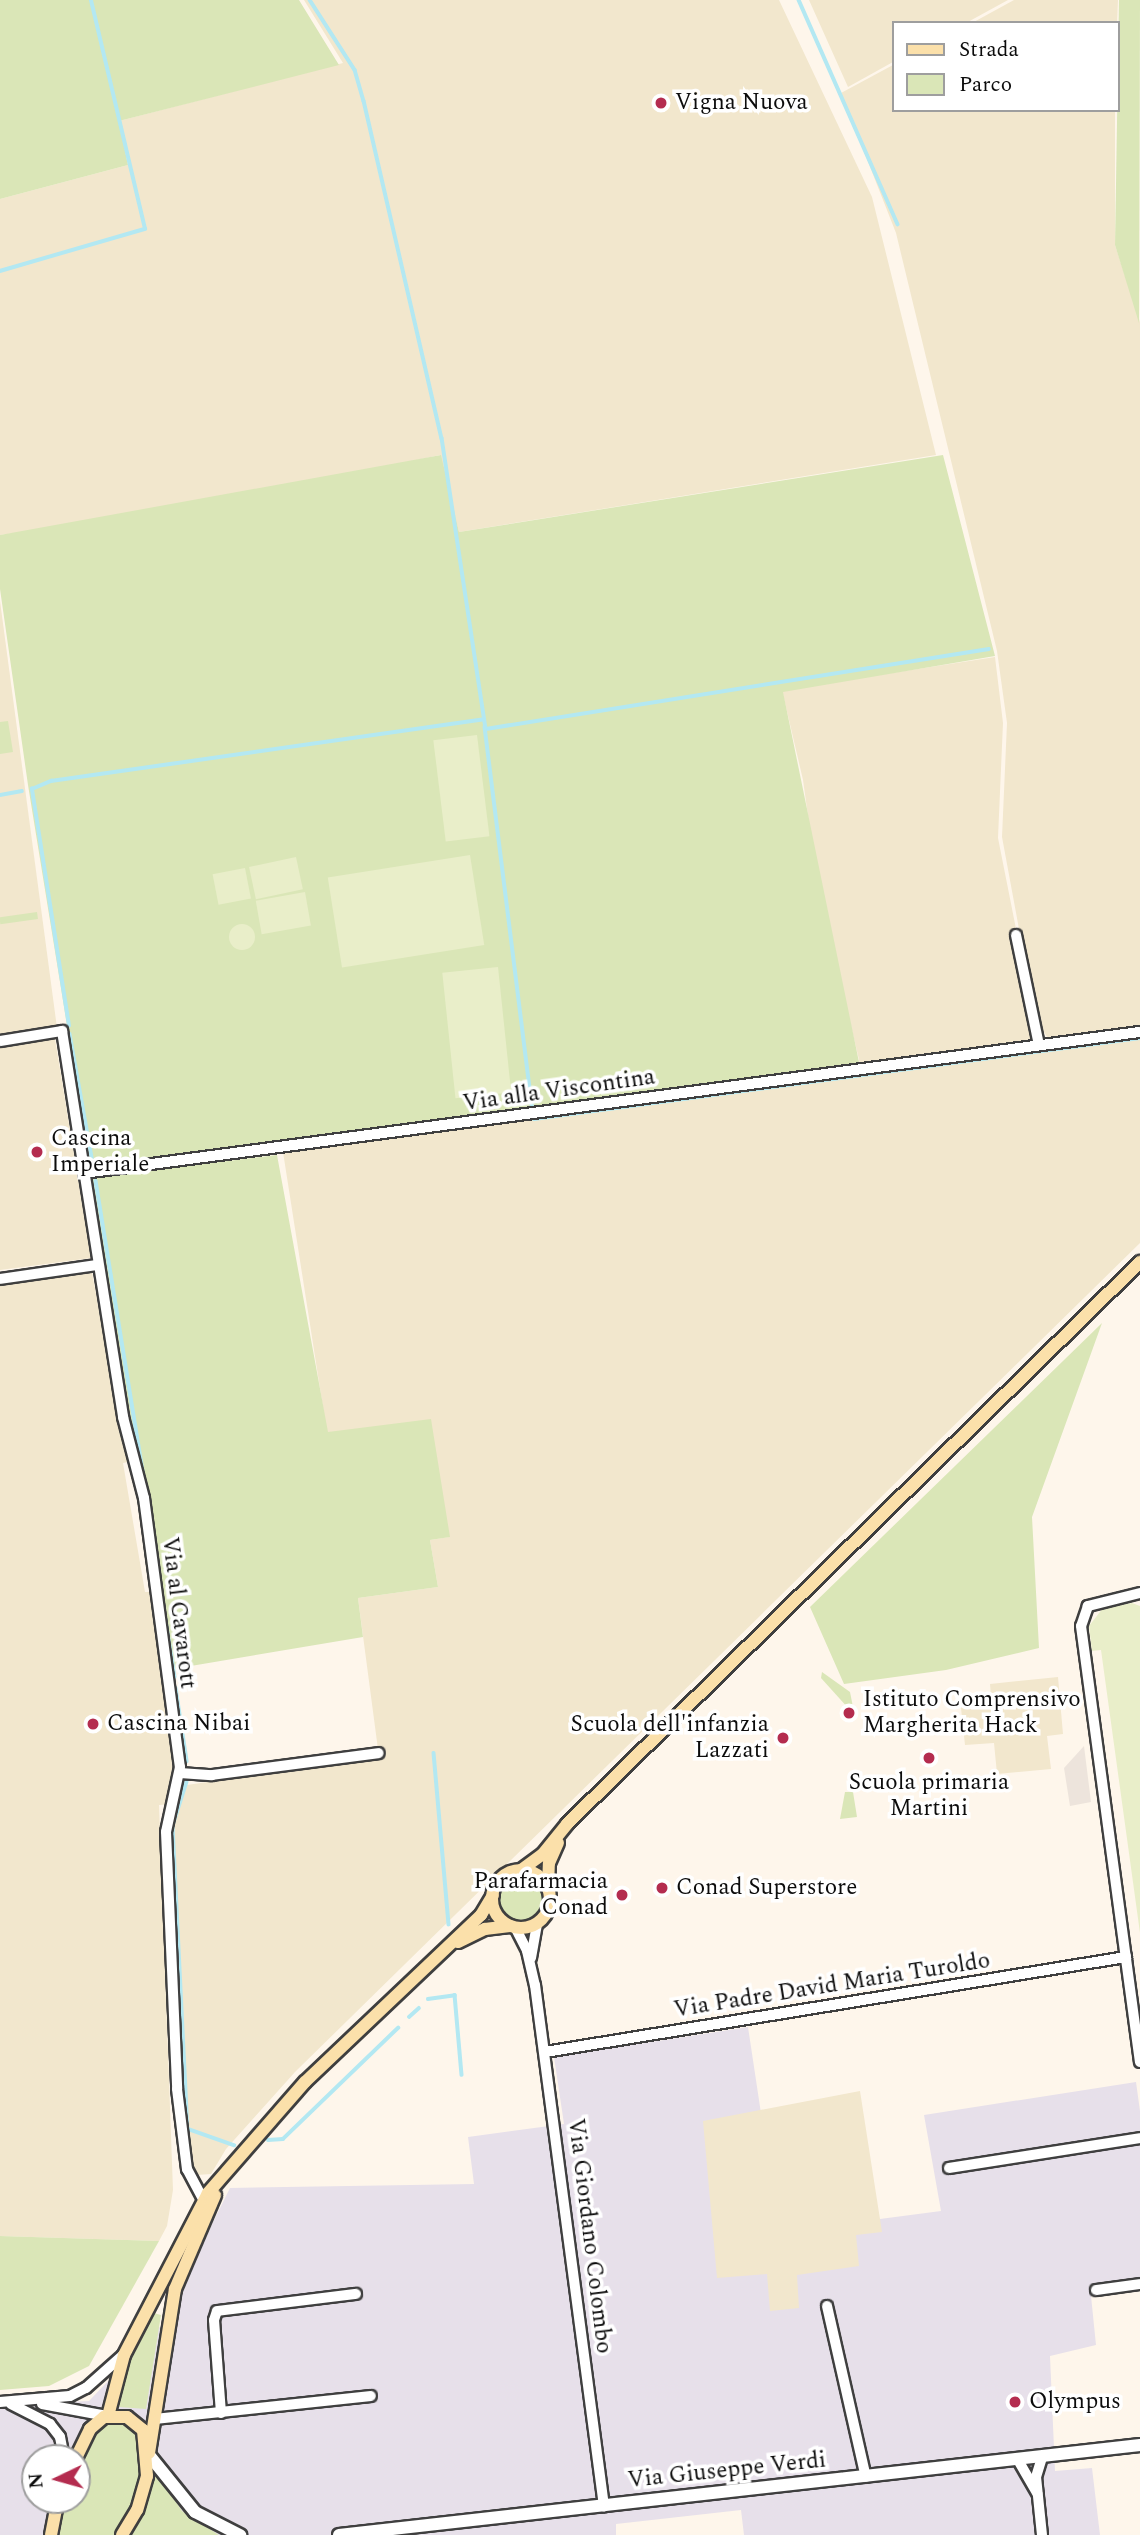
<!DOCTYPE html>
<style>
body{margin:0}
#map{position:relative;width:1140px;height:2535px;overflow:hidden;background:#fef6eb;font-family:Spectral,serif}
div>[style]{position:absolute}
.industrial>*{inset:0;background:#e7e0ea}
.farmland>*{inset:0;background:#f2e7cd}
.green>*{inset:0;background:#dae6b7;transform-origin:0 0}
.round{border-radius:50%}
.pitch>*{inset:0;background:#e9eec9;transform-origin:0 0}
.plaza>*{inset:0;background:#ede4dc}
.stream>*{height:3.5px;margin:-1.75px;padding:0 1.75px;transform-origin:1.75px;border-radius:1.75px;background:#b3e8f2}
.roads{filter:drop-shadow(2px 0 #3f3f3f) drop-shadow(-2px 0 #3f3f3f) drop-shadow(0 2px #3f3f3f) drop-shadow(0 -2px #3f3f3f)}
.minor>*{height:10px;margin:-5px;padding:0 5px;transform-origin:5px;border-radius:5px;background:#fff}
.tertiary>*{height:12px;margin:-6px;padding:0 6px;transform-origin:6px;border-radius:6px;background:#fff}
.secondary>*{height:12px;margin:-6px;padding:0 6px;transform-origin:6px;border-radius:6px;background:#fbe0aa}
.secondary>.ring{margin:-6px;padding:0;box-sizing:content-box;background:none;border:12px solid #fbe0aa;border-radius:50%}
.dots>*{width:19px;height:19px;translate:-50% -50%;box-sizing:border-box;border:4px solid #fff;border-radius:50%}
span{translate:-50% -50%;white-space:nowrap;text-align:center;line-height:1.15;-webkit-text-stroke:7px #fff;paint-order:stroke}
.poi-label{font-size:23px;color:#0c0c0c}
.left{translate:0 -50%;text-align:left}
.right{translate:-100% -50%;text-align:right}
.street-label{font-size:23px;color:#0c0c0c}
.legend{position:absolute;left:892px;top:21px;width:228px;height:91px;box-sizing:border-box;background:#fff;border:2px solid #9e9e9e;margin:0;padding:9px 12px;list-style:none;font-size:21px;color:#0c0c0c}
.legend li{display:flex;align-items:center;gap:14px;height:35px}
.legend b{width:35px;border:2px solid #9e9e9e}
.north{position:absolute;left:21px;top:2444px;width:70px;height:70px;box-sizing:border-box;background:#fff;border:2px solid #9e9e9e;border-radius:50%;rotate:265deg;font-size:19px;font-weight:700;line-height:28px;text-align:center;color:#0c0c0c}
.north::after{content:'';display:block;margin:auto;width:24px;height:32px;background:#b42c4f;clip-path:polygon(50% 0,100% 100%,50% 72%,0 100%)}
</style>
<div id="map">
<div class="industrial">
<div style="clip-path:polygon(evenodd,748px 2027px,770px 2173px,857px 2222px,941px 2211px,924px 2115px,1136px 2082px,1140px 2111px,1140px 2279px,1090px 2286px,1096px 2345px,1050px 2356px,1055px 2471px,1092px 2468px,1100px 2535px,744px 2535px,741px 2510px,616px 2524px,616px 2535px,0 2535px,0 2405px,89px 2401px,176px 2310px,193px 2262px,230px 2188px,474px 2184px,468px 2137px,564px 2124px,554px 2057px,748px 2027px,35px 2458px,77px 2458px,77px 2500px,35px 2500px,35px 2458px)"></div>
</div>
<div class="farmland">
<div style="clip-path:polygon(304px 0,779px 0,872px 197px,936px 455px,459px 532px,440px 455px,168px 513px,0 535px,0 199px,128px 165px,119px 121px,343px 63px)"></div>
<div style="clip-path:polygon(809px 0,1008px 0,966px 23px,893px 23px,893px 62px,848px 87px)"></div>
<div style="clip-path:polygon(1014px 0,1118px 0,1117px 23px,972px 23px)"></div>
<div style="clip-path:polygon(893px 65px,893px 110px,1115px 110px,1115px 245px,1140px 322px,1140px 1027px,1048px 1038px,1036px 1021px,1002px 837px,1007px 723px,997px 651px,896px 233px,841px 93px)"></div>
<div style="clip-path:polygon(0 601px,57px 1028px,0 1037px)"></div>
<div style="clip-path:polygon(995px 657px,1003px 723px,998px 838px,1039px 1045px,861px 1068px,818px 887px,803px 780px,782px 690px)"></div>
<div style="clip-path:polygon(1140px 1036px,1140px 1243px,295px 2072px,226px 2149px,211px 2174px,197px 2175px,190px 2164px,181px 2088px,170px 1831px,180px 1786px,379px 1757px,358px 1598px,438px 1587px,430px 1540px,449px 1537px,327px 1433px,283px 1152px)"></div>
<div style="clip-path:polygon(55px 1039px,91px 1258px,0 1270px,0 1048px)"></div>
<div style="clip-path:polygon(92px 1273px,128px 1462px,123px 1463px,145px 1592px,152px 1592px,178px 1773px,171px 1804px,159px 1805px,173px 2190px,167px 2226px,159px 2241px,0 2236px,0 1285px)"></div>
<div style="clip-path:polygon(1058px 1677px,1063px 1734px,1047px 1736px,1051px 1769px,997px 1774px,994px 1743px,965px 1745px,960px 1699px,991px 1696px,990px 1684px)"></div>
<div style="clip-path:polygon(860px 2091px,882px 2232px,856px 2235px,859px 2266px,797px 2275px,799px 2308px,770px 2311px,767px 2274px,717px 2278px,703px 2121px)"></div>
</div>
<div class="green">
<div style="clip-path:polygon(0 0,299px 0,339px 65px,119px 121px,128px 165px,0 199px)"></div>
<div style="clip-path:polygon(1119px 0,1140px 0,1139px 323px,1115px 245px)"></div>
<div style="clip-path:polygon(441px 455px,459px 532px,943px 455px,995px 656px,783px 692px,860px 1067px,90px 1167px,28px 785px,0 589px,0 535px)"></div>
<div style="clip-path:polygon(8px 721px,13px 752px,0 754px,0 722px)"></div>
<div style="left:37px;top:912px;width:7px;height:38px;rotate:82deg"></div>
<div style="clip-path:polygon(277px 1155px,328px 1432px,431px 1419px,450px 1537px,430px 1540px,438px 1587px,358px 1598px,363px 1637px,167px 1670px,145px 1498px,118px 1371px,91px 1178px)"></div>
<div style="clip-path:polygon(1102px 1323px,1032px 1517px,1039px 1648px,946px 1670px,844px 1684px,810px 1607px)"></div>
<div style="clip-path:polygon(822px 1672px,850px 1692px,853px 1707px,849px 1709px,821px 1678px)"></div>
<div style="clip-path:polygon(845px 1792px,853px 1792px,857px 1817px,840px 1819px)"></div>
<div class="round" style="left:500px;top:1878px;width:42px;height:42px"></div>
<div style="clip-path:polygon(0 2236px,159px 2241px,89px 2366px,49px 2386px,0 2390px)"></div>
<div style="clip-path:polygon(150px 2312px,161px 2315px,146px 2409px,106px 2406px)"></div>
<div style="clip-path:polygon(106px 2422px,123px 2422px,137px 2432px,142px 2471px,131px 2508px,115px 2535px,57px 2535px,65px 2500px,77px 2500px,77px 2471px,92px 2436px)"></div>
<div style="clip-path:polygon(153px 2466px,182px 2511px,219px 2535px,129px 2535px)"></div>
</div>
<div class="pitch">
<div style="left:477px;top:735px;width:102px;height:44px;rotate:83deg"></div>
<div style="left:470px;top:855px;width:91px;height:144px;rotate:81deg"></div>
<div style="left:296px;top:857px;width:33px;height:48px;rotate:78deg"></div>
<div style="left:245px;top:868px;width:31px;height:33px;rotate:79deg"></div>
<div style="left:305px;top:892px;width:34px;height:50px;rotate:80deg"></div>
<div class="round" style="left:229px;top:924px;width:26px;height:26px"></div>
<div style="left:498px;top:967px;width:126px;height:56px;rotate:84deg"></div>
<div style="clip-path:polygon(1132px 1603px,1140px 1606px,1140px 1933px,1101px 1650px,1092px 1651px,1089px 1626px,1103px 1608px)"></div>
</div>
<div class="plaza">
<div style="clip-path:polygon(1084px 1746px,1091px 1802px,1070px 1806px,1064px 1768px)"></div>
</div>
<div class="stream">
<div style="left:310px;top:0;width:83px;rotate:57.3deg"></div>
<div style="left:355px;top:70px;width:32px;rotate:74deg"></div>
<div style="left:364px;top:101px;width:346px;rotate:77deg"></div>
<div style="left:442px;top:438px;width:294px;rotate:81.4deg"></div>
<div style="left:486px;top:729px;width:509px;rotate:-9.04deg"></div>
<div style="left:799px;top:0;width:245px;rotate:66.2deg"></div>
<div style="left:0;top:271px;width:151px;rotate:-16.2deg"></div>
<div style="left:145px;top:229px;width:235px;rotate:-103.3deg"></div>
<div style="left:485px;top:727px;width:383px;rotate:82.9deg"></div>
<div style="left:0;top:795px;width:22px;rotate:-10deg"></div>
<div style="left:69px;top:1026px;width:240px;rotate:-98.9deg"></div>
<div style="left:32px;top:789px;width:21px;rotate:-23deg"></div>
<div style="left:51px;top:781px;width:437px;rotate:-8.1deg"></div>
<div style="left:70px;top:1034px;width:131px;rotate:79.9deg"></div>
<div style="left:534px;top:1119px;width:611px;rotate:-7.61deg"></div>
<div style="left:96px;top:1181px;width:306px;rotate:80.8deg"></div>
<div style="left:159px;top:1577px;width:101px;rotate:80.9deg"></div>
<div style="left:176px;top:1688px;width:74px;rotate:81.4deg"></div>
<div style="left:434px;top:1753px;width:172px;rotate:85deg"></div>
<div style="left:187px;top:1782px;width:46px;rotate:107.7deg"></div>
<div style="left:173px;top:1826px;width:303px;rotate:87.2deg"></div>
<div style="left:188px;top:2129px;width:49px;rotate:19.2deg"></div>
<div style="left:428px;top:1999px;width:27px;rotate:-8deg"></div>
<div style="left:455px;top:1995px;width:80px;rotate:85deg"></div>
<div style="left:409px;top:2017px;width:13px;rotate:-42deg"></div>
<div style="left:268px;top:2140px;width:15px;rotate:-4deg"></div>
<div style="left:283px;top:2139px;width:160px;rotate:-44deg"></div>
</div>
<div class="roads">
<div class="minor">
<div style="left:1016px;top:935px;width:112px;rotate:78.2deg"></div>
<div style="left:0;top:1041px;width:63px;rotate:-9.2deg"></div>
<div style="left:62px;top:1031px;width:391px;rotate:81deg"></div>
<div style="left:123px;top:1417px;width:84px;rotate:75.5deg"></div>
<div style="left:144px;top:1498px;width:271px;rotate:82.4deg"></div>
<div style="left:180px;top:1767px;width:66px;rotate:102.2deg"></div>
<div style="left:166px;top:1832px;width:257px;rotate:87.5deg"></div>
<div style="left:177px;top:2089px;width:81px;rotate:82.9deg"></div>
<div style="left:187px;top:2169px;width:34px;rotate:62deg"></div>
<div style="left:84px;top:1173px;width:1065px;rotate:-7.61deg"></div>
<div style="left:0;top:1279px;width:98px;rotate:-8.2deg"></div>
<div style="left:1140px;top:1593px;width:54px;rotate:166deg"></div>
<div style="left:1088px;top:1606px;width:21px;rotate:109deg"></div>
<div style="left:1081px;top:1626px;width:440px;rotate:82.3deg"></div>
<div style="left:180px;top:1773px;width:32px;rotate:4deg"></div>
<div style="left:212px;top:1775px;width:168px;rotate:-7.5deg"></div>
<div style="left:515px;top:1927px;width:27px;rotate:63deg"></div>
<div style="left:527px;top:1951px;width:35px;rotate:77deg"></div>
<div style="left:535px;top:1985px;width:526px;rotate:82.46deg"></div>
<div style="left:531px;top:1958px;width:36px;rotate:-80deg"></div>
<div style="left:545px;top:2052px;width:589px;rotate:-9.29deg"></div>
<div style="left:949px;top:2168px;width:193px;rotate:-8.9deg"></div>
<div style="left:1096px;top:2290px;width:44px;rotate:-7.8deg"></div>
<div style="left:827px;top:2306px;width:175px;rotate:77.2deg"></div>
<div style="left:0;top:2402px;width:70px;rotate:-4.9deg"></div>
<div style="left:70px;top:2396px;width:18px;rotate:-27deg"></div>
<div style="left:86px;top:2388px;width:50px;rotate:-41.7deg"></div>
<div style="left:11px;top:2404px;width:44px;rotate:27.1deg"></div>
<div style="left:50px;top:2424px;width:16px;rotate:52deg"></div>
<div style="left:60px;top:2437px;width:21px;rotate:79deg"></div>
<div style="left:42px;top:2404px;width:66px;rotate:10.5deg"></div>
<div style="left:221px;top:2413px;width:93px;rotate:-94.3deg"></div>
<div style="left:214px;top:2320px;width:9px;rotate:-72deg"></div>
<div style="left:217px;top:2311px;width:140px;rotate:-7deg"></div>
<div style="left:155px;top:2419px;width:217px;rotate:-6.1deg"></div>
<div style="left:1018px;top:2460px;width:39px;rotate:60deg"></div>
<div style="left:1042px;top:2535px;width:58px;rotate:-95.9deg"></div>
<div style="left:1036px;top:2477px;width:21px;rotate:-73deg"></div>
</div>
<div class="tertiary">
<div style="left:149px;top:2455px;width:73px;rotate:51.1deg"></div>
<div style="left:195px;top:2512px;width:51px;rotate:27.1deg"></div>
<div style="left:339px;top:2535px;width:806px;rotate:-6.41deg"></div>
</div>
<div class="secondary">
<div style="left:521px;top:1870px;width:26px;rotate:-36deg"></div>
<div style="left:542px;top:1855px;width:40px;rotate:-51deg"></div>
<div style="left:567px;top:1824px;width:803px;rotate:-44.44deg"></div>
<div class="ring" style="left:492px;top:1870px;width:46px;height:46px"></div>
<div style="left:548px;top:1888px;width:25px;rotate:-88deg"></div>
<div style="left:549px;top:1863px;width:22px;rotate:-66deg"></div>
<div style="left:458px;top:1942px;width:30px;rotate:-26deg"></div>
<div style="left:485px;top:1929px;width:25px;rotate:-7deg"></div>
<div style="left:108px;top:2416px;width:63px;rotate:-75.3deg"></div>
<div style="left:124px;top:2355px;width:182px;rotate:-62.6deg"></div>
<div style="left:208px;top:2193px;width:147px;rotate:-48.9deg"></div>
<div style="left:305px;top:2082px;width:243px;rotate:-43.5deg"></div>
<div style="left:481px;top:1915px;width:23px;rotate:-59deg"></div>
<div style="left:149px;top:2453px;width:166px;rotate:-81deg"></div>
<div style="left:175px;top:2289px;width:102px;rotate:-66.9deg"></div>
<div style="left:76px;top:2458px;width:32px;rotate:-64deg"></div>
<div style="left:90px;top:2429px;width:18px;rotate:-41deg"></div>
<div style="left:104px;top:2417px;width:23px"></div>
<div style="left:127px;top:2417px;width:21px;rotate:39deg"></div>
<div style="left:143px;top:2430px;width:46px;rotate:85deg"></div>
<div style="left:147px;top:2476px;width:35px;rotate:106deg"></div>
<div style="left:137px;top:2510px;width:29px;rotate:121deg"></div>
<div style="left:51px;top:2535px;width:36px;rotate:-79deg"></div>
</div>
</div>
<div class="dots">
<div style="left:661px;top:103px;background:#b42c4f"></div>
<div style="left:37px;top:1152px;background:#b42c4f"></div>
<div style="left:849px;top:1713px;background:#b42c4f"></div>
<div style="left:93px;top:1724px;background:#b42c4f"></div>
<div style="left:783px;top:1738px;background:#b42c4f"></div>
<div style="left:929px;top:1758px;background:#b42c4f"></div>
<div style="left:662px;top:1888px;background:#b42c4f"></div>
<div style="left:622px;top:1895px;background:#b42c4f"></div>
<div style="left:1015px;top:2402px;background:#b42c4f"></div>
</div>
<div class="poi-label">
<span class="left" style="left:675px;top:103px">Vigna Nuova</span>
<span class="left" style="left:51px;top:1152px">Cascina<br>Imperiale</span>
<span class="left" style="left:863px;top:1713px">Istituto Comprensivo<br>Margherita Hack</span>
<span class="left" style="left:107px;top:1724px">Cascina Nibai</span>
<span class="right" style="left:769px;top:1738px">Scuola dell'infanzia<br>Lazzati</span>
<span style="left:929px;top:1796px">Scuola primaria<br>Martini</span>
<span class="right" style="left:608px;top:1895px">Parafarmacia<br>Conad</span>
<span class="left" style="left:676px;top:1888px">Conad Superstore</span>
<span class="left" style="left:1029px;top:2402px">Olympus</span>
</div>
<div class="street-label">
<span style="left:559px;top:1091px;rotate:-8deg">Via alla Viscontina</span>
<span style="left:178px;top:1613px;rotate:83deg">Via al Cavarott</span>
<span style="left:832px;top:1986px;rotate:-9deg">Via Padre David Maria Turoldo</span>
<span style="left:589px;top:2236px;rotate:83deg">Via Giordano Colombo</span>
<span style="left:727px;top:2471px;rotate:-6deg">Via Giuseppe Verdi</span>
</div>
<ul class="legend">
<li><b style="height:9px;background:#fbe0aa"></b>Strada</li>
<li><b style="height:19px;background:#dae6b7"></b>Parco</li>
</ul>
<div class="north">N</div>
</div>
